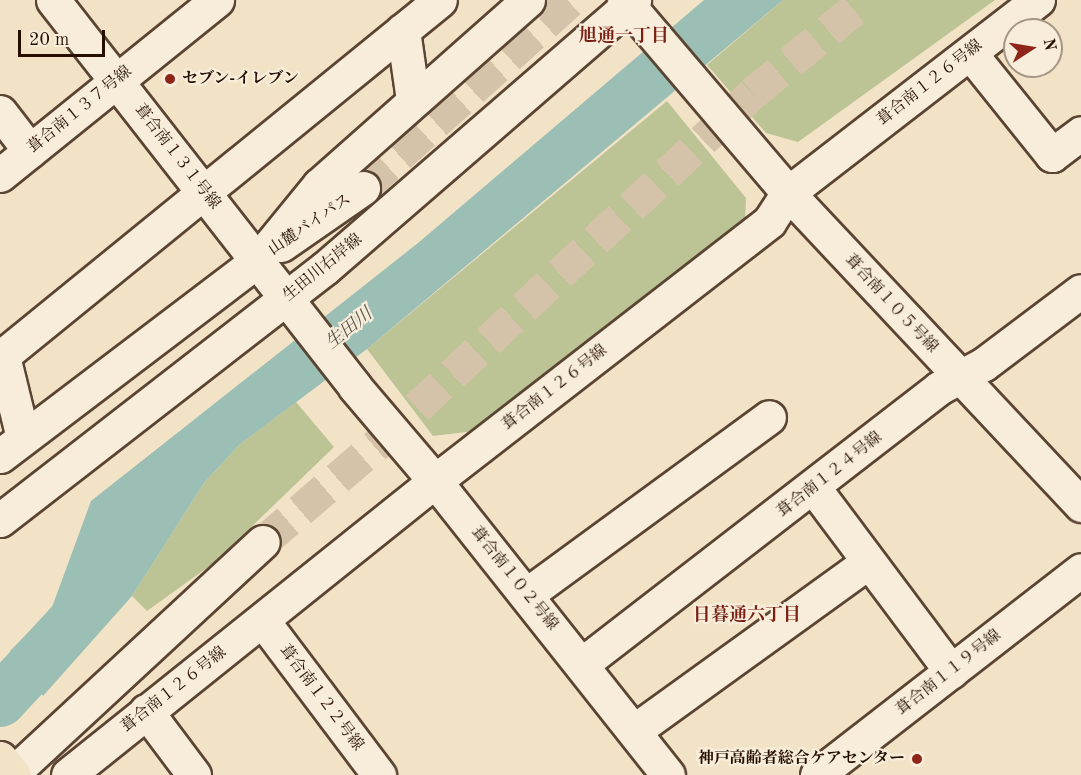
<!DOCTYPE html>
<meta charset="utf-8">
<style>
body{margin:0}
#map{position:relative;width:1081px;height:775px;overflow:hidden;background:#f2e3c6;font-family:"Old Standard TT","Noto Serif JP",serif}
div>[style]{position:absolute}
.green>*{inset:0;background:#bcc394}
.water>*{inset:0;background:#9bbeb5}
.river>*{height:52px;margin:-26px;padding:0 26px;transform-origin:26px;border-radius:26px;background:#9bbeb5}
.minor-tunnel>*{height:33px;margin-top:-16.5px;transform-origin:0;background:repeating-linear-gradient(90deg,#d4c3a8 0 33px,transparent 0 49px)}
.roads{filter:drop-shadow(2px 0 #5a4432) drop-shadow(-2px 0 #5a4432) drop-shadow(0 2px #5a4432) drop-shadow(0 -2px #5a4432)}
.minor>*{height:33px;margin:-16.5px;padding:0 16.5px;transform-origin:16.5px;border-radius:16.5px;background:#f7edda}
.highway>*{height:33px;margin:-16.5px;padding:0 16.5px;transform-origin:16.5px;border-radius:16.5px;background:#f2e3c6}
.dots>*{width:16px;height:16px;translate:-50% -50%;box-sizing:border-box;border:3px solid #f7edda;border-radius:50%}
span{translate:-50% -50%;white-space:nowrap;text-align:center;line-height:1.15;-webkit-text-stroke:4.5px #f7edda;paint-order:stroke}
.poi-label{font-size:16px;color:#270f00;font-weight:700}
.left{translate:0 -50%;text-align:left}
.right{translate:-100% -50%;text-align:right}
.street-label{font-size:16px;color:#270f00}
.neighbourhood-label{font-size:18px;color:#7a1f14;font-weight:700}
.water-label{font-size:18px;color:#555548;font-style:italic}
.north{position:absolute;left:1003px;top:18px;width:60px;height:60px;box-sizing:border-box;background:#f7edda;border:2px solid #a49483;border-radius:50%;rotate:78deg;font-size:16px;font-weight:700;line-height:24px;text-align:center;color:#270f00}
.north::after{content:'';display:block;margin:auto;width:21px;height:27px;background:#8f2418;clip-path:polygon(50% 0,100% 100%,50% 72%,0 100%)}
.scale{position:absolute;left:18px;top:30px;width:87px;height:27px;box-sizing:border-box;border:3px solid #270f00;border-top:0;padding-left:8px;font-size:18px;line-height:21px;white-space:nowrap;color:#270f00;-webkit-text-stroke:4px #f7edda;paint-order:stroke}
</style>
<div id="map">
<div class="green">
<div style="clip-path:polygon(783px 0,995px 0,798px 142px,766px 133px,707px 65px)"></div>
<div style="clip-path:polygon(667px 101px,746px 198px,745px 224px,474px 431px,433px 436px,367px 349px)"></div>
<div style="clip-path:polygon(296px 402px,334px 447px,215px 562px,147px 611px,132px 596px,204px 483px,239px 445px)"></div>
</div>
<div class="water">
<div style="clip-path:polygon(704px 0,783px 0,367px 349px,239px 445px,204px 483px,132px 596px,43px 696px,10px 651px,51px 610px,91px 501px,418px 243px)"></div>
</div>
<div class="river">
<div style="left:0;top:701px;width:110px;rotate:-47.2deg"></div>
</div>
<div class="minor-tunnel">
<div style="left:363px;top:188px;width:280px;rotate:-42.1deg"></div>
<div style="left:263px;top:542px;width:155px;rotate:-40.6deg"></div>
<div style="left:381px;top:441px;width:509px;rotate:-43.09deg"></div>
<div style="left:753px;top:93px;width:146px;rotate:-39.7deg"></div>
</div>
<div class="roads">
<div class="minor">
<div style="left:53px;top:0;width:491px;rotate:52deg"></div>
<div style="left:355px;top:387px;width:123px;rotate:49.6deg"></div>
<div style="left:435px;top:481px;width:375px;rotate:51.6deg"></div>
<div style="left:624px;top:0;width:253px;rotate:49.6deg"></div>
<div style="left:788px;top:193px;width:428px;rotate:46.8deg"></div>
<div style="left:403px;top:30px;width:71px;rotate:81.9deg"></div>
<div style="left:970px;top:53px;width:131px;rotate:51.2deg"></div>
<div style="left:1052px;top:155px;width:36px;rotate:-37deg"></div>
<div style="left:0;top:112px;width:49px;rotate:52.4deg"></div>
<div style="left:0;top:175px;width:279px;rotate:-38.9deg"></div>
<div style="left:281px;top:245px;width:100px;rotate:-34.8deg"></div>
<div style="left:3px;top:356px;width:84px;rotate:76.3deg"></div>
<div style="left:0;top:358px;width:567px;rotate:-39.13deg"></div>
<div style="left:0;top:456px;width:323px;rotate:-37.2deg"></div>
<div style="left:257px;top:261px;width:98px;rotate:-50.8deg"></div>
<div style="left:319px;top:185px;width:279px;rotate:-41.5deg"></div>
<div style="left:814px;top:488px;width:229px;rotate:53.2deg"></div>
<div style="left:0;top:520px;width:411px;rotate:-37.8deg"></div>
<div style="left:325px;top:268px;width:409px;rotate:-40.9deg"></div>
<div style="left:526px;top:595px;width:301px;rotate:-36.2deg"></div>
<div style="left:263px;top:621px;width:193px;rotate:53deg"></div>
<div style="left:582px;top:664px;width:451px;rotate:-37.7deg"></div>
<div style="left:939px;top:388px;width:51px;rotate:-28.1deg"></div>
<div style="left:984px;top:364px;width:121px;rotate:-37deg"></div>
<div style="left:146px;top:711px;width:80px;rotate:53.1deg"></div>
<div style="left:634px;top:731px;width:289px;rotate:-35.8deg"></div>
<div style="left:11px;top:775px;width:343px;rotate:-42.8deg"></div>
<div style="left:68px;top:775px;width:470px;rotate:-38.7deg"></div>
<div style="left:435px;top:481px;width:423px;rotate:-37.8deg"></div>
<div style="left:769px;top:222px;width:35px;rotate:-57deg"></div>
<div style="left:788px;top:193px;width:316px;rotate:-37.7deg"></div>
<div style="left:817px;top:775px;width:334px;rotate:-37.8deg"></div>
</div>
<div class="highway">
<div style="left:0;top:758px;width:22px;rotate:51deg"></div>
</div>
</div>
<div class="dots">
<div style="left:170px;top:79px;background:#8f2418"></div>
<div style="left:917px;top:759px;background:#8f2418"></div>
</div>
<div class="poi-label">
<span class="left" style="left:182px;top:79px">セブン-イレブン</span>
<span class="right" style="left:905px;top:759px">神戸高齢者総合ケアセンター</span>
</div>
<div class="street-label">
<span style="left:930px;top:83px;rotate:-38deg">葺合南１２６号線</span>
<span style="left:80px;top:110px;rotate:-39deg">葺合南１３７号線</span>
<span style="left:177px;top:157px;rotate:52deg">葺合南１３１号線</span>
<span style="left:310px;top:225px;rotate:-34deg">山麓バイパス</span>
<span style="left:323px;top:268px;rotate:-39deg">生田川右岸線</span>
<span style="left:891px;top:304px;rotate:47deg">葺合南１０５号線</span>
<span style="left:555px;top:388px;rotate:-38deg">葺合南１２６号線</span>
<span style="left:830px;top:475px;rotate:-38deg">葺合南１２４号線</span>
<span style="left:514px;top:579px;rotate:51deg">葺合南１０２号線</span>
<span style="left:949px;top:673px;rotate:-38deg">葺合南１１９号線</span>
<span style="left:174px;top:690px;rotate:-38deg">葺合南１２６号線</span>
<span style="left:321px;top:698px;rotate:53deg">葺合南１２２号線</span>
</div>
<div class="neighbourhood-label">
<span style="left:624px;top:36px">旭通一丁目</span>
<span style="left:747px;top:615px">日暮通六丁目</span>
</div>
<div class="water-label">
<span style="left:349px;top:329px;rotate:-39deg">生田川</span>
</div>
<div class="north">N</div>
<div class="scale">20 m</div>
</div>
